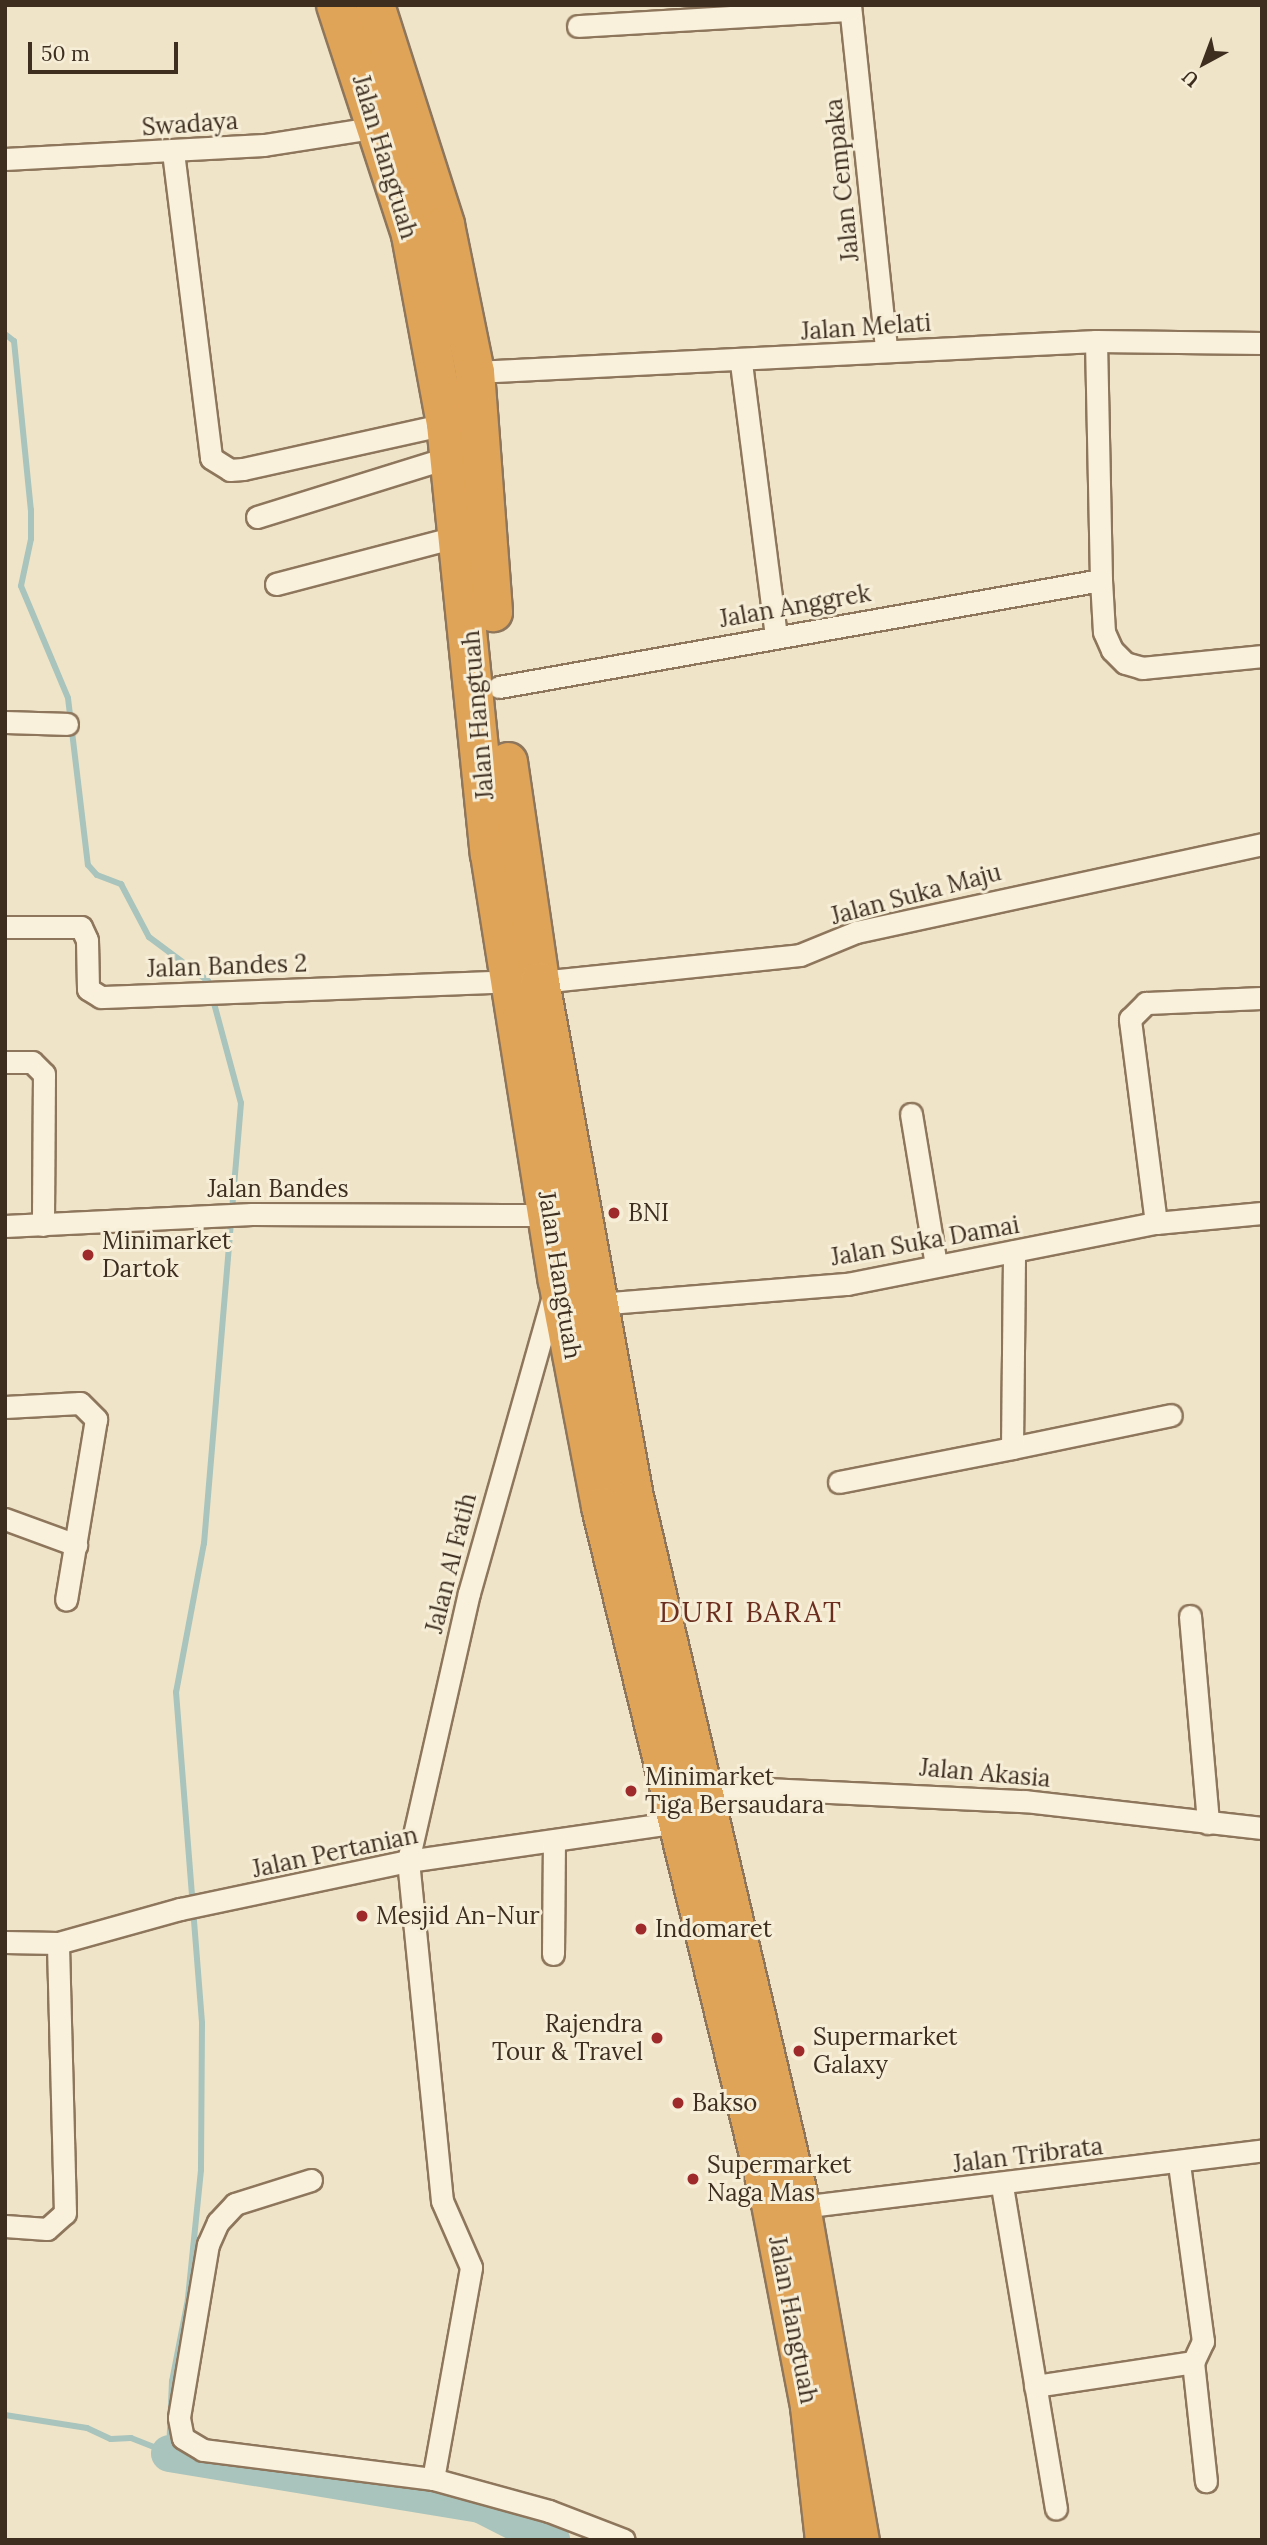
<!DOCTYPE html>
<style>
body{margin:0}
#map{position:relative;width:1267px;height:2545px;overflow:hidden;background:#f0e4c8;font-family:Lora,serif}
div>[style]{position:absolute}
.stream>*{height:6px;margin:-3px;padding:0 3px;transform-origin:3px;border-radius:3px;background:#a9c4bc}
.river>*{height:37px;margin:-18.5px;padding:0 18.5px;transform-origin:18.5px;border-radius:18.5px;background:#a9c4bc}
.roads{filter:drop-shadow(2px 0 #8d765c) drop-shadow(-2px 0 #8d765c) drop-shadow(0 2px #8d765c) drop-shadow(0 -2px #8d765c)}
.street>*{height:21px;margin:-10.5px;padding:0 10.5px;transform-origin:10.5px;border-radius:10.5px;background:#faf1dc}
.highway>*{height:38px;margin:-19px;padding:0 19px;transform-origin:19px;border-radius:19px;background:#e0a458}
.dots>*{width:19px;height:19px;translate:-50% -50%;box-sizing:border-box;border:4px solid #f7eed8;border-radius:50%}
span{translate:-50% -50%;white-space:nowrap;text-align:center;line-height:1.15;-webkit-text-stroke:6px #f7eed8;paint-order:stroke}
.street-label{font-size:24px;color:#3d2e20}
.poi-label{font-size:24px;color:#3d2e20}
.left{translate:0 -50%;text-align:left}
.right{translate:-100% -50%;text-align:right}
.quarter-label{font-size:28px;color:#6b2e1e;letter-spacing:2px}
.frame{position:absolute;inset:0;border:7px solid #3d2e20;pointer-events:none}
.north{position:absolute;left:1169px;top:28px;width:70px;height:70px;-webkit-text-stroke:5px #f7eed8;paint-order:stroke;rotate:221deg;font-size:19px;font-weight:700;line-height:28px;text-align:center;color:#3d2e20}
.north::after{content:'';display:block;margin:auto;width:24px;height:32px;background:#3d2e20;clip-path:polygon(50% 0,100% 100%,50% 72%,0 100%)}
.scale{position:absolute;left:28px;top:42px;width:150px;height:32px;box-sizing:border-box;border:4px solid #3d2e20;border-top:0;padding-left:9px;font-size:21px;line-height:24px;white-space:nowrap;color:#3d2e20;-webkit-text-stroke:5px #f7eed8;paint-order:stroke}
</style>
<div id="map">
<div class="stream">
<div style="left:5px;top:334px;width:11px;rotate:38deg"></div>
<div style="left:14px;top:341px;width:170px;rotate:84.3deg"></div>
<div style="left:31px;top:510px;width:29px;rotate:90deg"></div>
<div style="left:31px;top:539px;width:48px;rotate:102deg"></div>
<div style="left:21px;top:586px;width:121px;rotate:67.2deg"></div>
<div style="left:68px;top:698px;width:168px;rotate:83.2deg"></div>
<div style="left:88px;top:865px;width:13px;rotate:48deg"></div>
<div style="left:97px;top:875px;width:26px;rotate:21deg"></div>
<div style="left:121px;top:884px;width:60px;rotate:62.2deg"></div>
<div style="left:149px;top:937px;width:74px;rotate:36.7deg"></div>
<div style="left:208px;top:981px;width:126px;rotate:74.9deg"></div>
<div style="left:241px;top:1103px;width:442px;rotate:94.8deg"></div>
<div style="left:204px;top:1543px;width:152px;rotate:100.6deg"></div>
<div style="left:176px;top:1692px;width:332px;rotate:85.5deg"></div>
<div style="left:202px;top:2023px;width:147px;rotate:90.4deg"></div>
<div style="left:201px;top:2170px;width:130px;rotate:95.8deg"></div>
<div style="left:188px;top:2299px;width:84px;rotate:101deg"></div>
<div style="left:172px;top:2381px;width:72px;rotate:92.4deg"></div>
<div style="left:5px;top:2415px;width:83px;rotate:9deg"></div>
<div style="left:87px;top:2428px;width:26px;rotate:25deg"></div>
<div style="left:111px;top:2439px;width:20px;rotate:-3deg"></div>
<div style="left:131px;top:2438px;width:41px;rotate:21.5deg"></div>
</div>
<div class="river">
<div style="left:169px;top:2453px;width:315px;rotate:9.3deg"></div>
<div style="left:480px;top:2504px;width:80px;rotate:26.9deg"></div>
</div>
<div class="roads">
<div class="street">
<div style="left:850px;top:5px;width:347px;rotate:84deg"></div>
<div style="left:578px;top:26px;width:272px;rotate:-3.4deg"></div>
<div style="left:173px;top:152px;width:308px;rotate:82.9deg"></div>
<div style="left:211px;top:458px;width:22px;rotate:32deg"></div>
<div style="left:230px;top:470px;width:13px;rotate:-4deg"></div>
<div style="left:243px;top:469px;width:208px;rotate:-12.5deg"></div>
<div style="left:5px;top:159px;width:259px;rotate:-3.1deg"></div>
<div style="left:264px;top:145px;width:115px;rotate:-9deg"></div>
<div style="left:1096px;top:341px;width:239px;rotate:88.8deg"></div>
<div style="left:1101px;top:580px;width:52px;rotate:86.7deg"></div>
<div style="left:1104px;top:632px;width:20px;rotate:66deg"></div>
<div style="left:1112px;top:650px;width:18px;rotate:45deg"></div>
<div style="left:1125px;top:663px;width:18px;rotate:16deg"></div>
<div style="left:1142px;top:668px;width:121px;rotate:-5.7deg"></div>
<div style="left:741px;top:363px;width:275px;rotate:82.7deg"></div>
<div style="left:475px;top:372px;width:622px;rotate:-2.86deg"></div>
<div style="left:1096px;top:341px;width:166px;rotate:0.7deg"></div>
<div style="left:257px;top:517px;width:202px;rotate:-17.3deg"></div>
<div style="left:276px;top:584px;width:189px;rotate:-14.7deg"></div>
<div style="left:499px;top:687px;width:611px;rotate:-10.08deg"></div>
<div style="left:5px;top:722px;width:62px;rotate:1.8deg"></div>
<div style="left:5px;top:927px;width:76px"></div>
<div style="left:81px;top:927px;width:14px;rotate:65deg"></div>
<div style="left:87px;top:940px;width:49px;rotate:88.8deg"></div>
<div style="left:88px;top:989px;width:15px;rotate:32deg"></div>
<div style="left:101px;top:997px;width:412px;rotate:-2.2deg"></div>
<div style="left:540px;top:982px;width:261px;rotate:-5.9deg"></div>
<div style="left:800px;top:955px;width:61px;rotate:-22.3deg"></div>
<div style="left:856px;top:932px;width:415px;rotate:-12.2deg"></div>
<div style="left:5px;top:1062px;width:27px"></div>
<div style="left:32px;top:1062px;width:17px;rotate:45deg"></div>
<div style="left:44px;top:1074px;width:151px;rotate:90.4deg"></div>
<div style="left:911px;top:1114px;width:153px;rotate:80.6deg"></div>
<div style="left:1156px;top:1223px;width:206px;rotate:-97.3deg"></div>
<div style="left:1130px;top:1019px;width:23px;rotate:-45deg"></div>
<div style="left:1146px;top:1003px;width:116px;rotate:-2.5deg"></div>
<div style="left:5px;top:1226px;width:247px;rotate:-2.8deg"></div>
<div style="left:252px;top:1214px;width:299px;rotate:0.2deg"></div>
<div style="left:597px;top:1304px;width:251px;rotate:-4.6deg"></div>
<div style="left:847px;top:1284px;width:315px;rotate:-11.2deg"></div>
<div style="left:1156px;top:1223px;width:106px;rotate:-5.4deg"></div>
<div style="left:5px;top:1407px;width:75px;rotate:-3.1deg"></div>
<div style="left:80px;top:1403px;width:23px;rotate:45deg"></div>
<div style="left:96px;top:1419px;width:183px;rotate:99.4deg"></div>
<div style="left:1012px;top:1448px;width:162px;rotate:-11.7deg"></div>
<div style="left:839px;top:1482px;width:176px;rotate:-11.1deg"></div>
<div style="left:1012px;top:1448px;width:197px;rotate:-89.4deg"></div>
<div style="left:5px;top:1519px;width:76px;rotate:20.1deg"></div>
<div style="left:1190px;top:1616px;width:208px;rotate:85deg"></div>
<div style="left:703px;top:1786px;width:322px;rotate:2.7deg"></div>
<div style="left:1025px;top:1801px;width:239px;rotate:6.5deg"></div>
<div style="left:5px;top:1942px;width:53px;rotate:1.1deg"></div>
<div style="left:58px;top:1943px;width:127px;rotate:-15.6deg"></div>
<div style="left:180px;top:1909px;width:233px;rotate:-11.9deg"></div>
<div style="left:408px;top:1861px;width:274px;rotate:-8.2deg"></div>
<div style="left:553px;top:1954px;width:113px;rotate:-89.5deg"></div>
<div style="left:1179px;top:2164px;width:179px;rotate:82.3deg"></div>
<div style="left:1203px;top:2341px;width:23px;rotate:115deg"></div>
<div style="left:1193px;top:2362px;width:120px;rotate:83.8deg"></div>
<div style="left:311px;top:2180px;width:80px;rotate:162.5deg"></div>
<div style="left:235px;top:2204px;width:25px;rotate:133deg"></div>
<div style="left:218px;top:2222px;width:24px;rotate:114deg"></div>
<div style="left:208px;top:2244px;width:176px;rotate:99.5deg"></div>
<div style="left:179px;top:2418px;width:20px;rotate:79deg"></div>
<div style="left:183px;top:2438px;width:23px;rotate:31deg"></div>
<div style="left:203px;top:2450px;width:232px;rotate:7.2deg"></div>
<div style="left:433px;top:2479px;width:120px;rotate:15.4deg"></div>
<div style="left:549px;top:2511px;width:80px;rotate:21.1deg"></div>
<div style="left:1002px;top:2186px;width:327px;rotate:80.5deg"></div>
<div style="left:801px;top:2207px;width:465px;rotate:-7deg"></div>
<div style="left:5px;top:2226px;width:42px;rotate:4.1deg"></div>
<div style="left:47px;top:2229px;width:24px;rotate:-42deg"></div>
<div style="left:65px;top:2213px;width:270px;rotate:-91.5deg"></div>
<div style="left:1035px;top:2386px;width:160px;rotate:-8.6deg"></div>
<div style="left:433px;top:2479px;width:215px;rotate:-79.8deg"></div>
<div style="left:471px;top:2267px;width:72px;rotate:-113.7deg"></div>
<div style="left:442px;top:2201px;width:342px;rotate:-95.7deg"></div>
<div style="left:408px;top:1861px;width:275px;rotate:-77.2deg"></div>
<div style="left:469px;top:1593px;width:312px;rotate:-74.2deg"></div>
</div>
<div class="highway">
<div style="left:336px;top:5px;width:242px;rotate:71.9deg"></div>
<div style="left:411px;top:235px;width:192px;rotate:79.5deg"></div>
<div style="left:446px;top:424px;width:432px;rotate:84.2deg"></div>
<div style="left:490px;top:854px;width:432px;rotate:81deg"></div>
<div style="left:558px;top:1281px;width:230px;rotate:79.2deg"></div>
<div style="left:601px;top:1507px;width:717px;rotate:76.29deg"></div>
<div style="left:771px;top:2204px;width:207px;rotate:79.1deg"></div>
<div style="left:810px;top:2407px;width:134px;rotate:83.6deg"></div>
<div style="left:375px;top:5px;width:231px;rotate:72.3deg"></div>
<div style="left:445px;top:225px;width:150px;rotate:78.5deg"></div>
<div style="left:475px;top:372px;width:241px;rotate:85.7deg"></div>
<div style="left:508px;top:762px;width:222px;rotate:81.7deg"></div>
<div style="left:540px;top:982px;width:524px;rotate:79.66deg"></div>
<div style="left:634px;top:1497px;width:729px;rotate:76.76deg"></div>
<div style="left:801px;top:2207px;width:338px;rotate:80deg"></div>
</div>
</div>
<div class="dots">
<div style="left:614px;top:1213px;background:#9e2a2b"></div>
<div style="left:88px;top:1255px;background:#9e2a2b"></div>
<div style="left:631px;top:1791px;background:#9e2a2b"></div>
<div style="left:362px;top:1916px;background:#9e2a2b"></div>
<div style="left:641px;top:1929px;background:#9e2a2b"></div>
<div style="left:657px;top:2038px;background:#9e2a2b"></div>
<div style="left:799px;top:2051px;background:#9e2a2b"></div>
<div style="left:678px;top:2103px;background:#9e2a2b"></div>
<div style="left:693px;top:2179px;background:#9e2a2b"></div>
</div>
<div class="street-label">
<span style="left:190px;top:124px;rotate:-4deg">Swadaya</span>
<span style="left:385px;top:157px;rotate:73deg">Jalan Hangtuah</span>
<span style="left:842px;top:180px;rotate:-96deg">Jalan Cempaka</span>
<span style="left:866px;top:327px;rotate:-4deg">Jalan Melati</span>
<span style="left:795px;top:606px;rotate:-10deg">Jalan Anggrek</span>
<span style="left:478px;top:715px;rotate:-95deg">Jalan Hangtuah</span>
<span style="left:916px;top:894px;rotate:-15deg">Jalan Suka Maju</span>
<span style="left:227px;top:966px;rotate:-2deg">Jalan Bandes 2</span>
<span style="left:278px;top:1189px">Jalan Bandes</span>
<span style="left:925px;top:1241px;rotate:-10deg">Jalan Suka Damai</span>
<span style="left:560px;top:1275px;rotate:81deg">Jalan Hangtuah</span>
<span style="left:451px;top:1563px;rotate:-76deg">Jalan Al Fatih</span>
<span style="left:985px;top:1773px;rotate:5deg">Jalan Akasia</span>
<span style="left:335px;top:1852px;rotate:-12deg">Jalan Pertanian</span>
<span style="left:1028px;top:2155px;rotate:-7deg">Jalan Tribrata</span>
<span style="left:793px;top:2320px;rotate:79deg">Jalan Hangtuah</span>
</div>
<div class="poi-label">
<span class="left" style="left:628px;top:1213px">BNI</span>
<span class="left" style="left:102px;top:1255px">Minimarket<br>Dartok</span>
<span class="left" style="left:645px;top:1791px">Minimarket<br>Tiga Bersaudara</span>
<span class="left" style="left:376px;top:1916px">Mesjid An-Nur</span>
<span class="left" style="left:655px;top:1929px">Indomaret</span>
<span class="right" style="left:643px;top:2038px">Rajendra<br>Tour &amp; Travel</span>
<span class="left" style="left:813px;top:2051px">Supermarket<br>Galaxy</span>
<span class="left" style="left:692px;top:2103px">Bakso</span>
<span class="left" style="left:707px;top:2179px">Supermarket<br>Naga Mas</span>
</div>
<div class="quarter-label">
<span style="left:751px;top:1612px">DURI BARAT</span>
</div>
<div class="frame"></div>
<div class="north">U</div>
<div class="scale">50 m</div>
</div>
